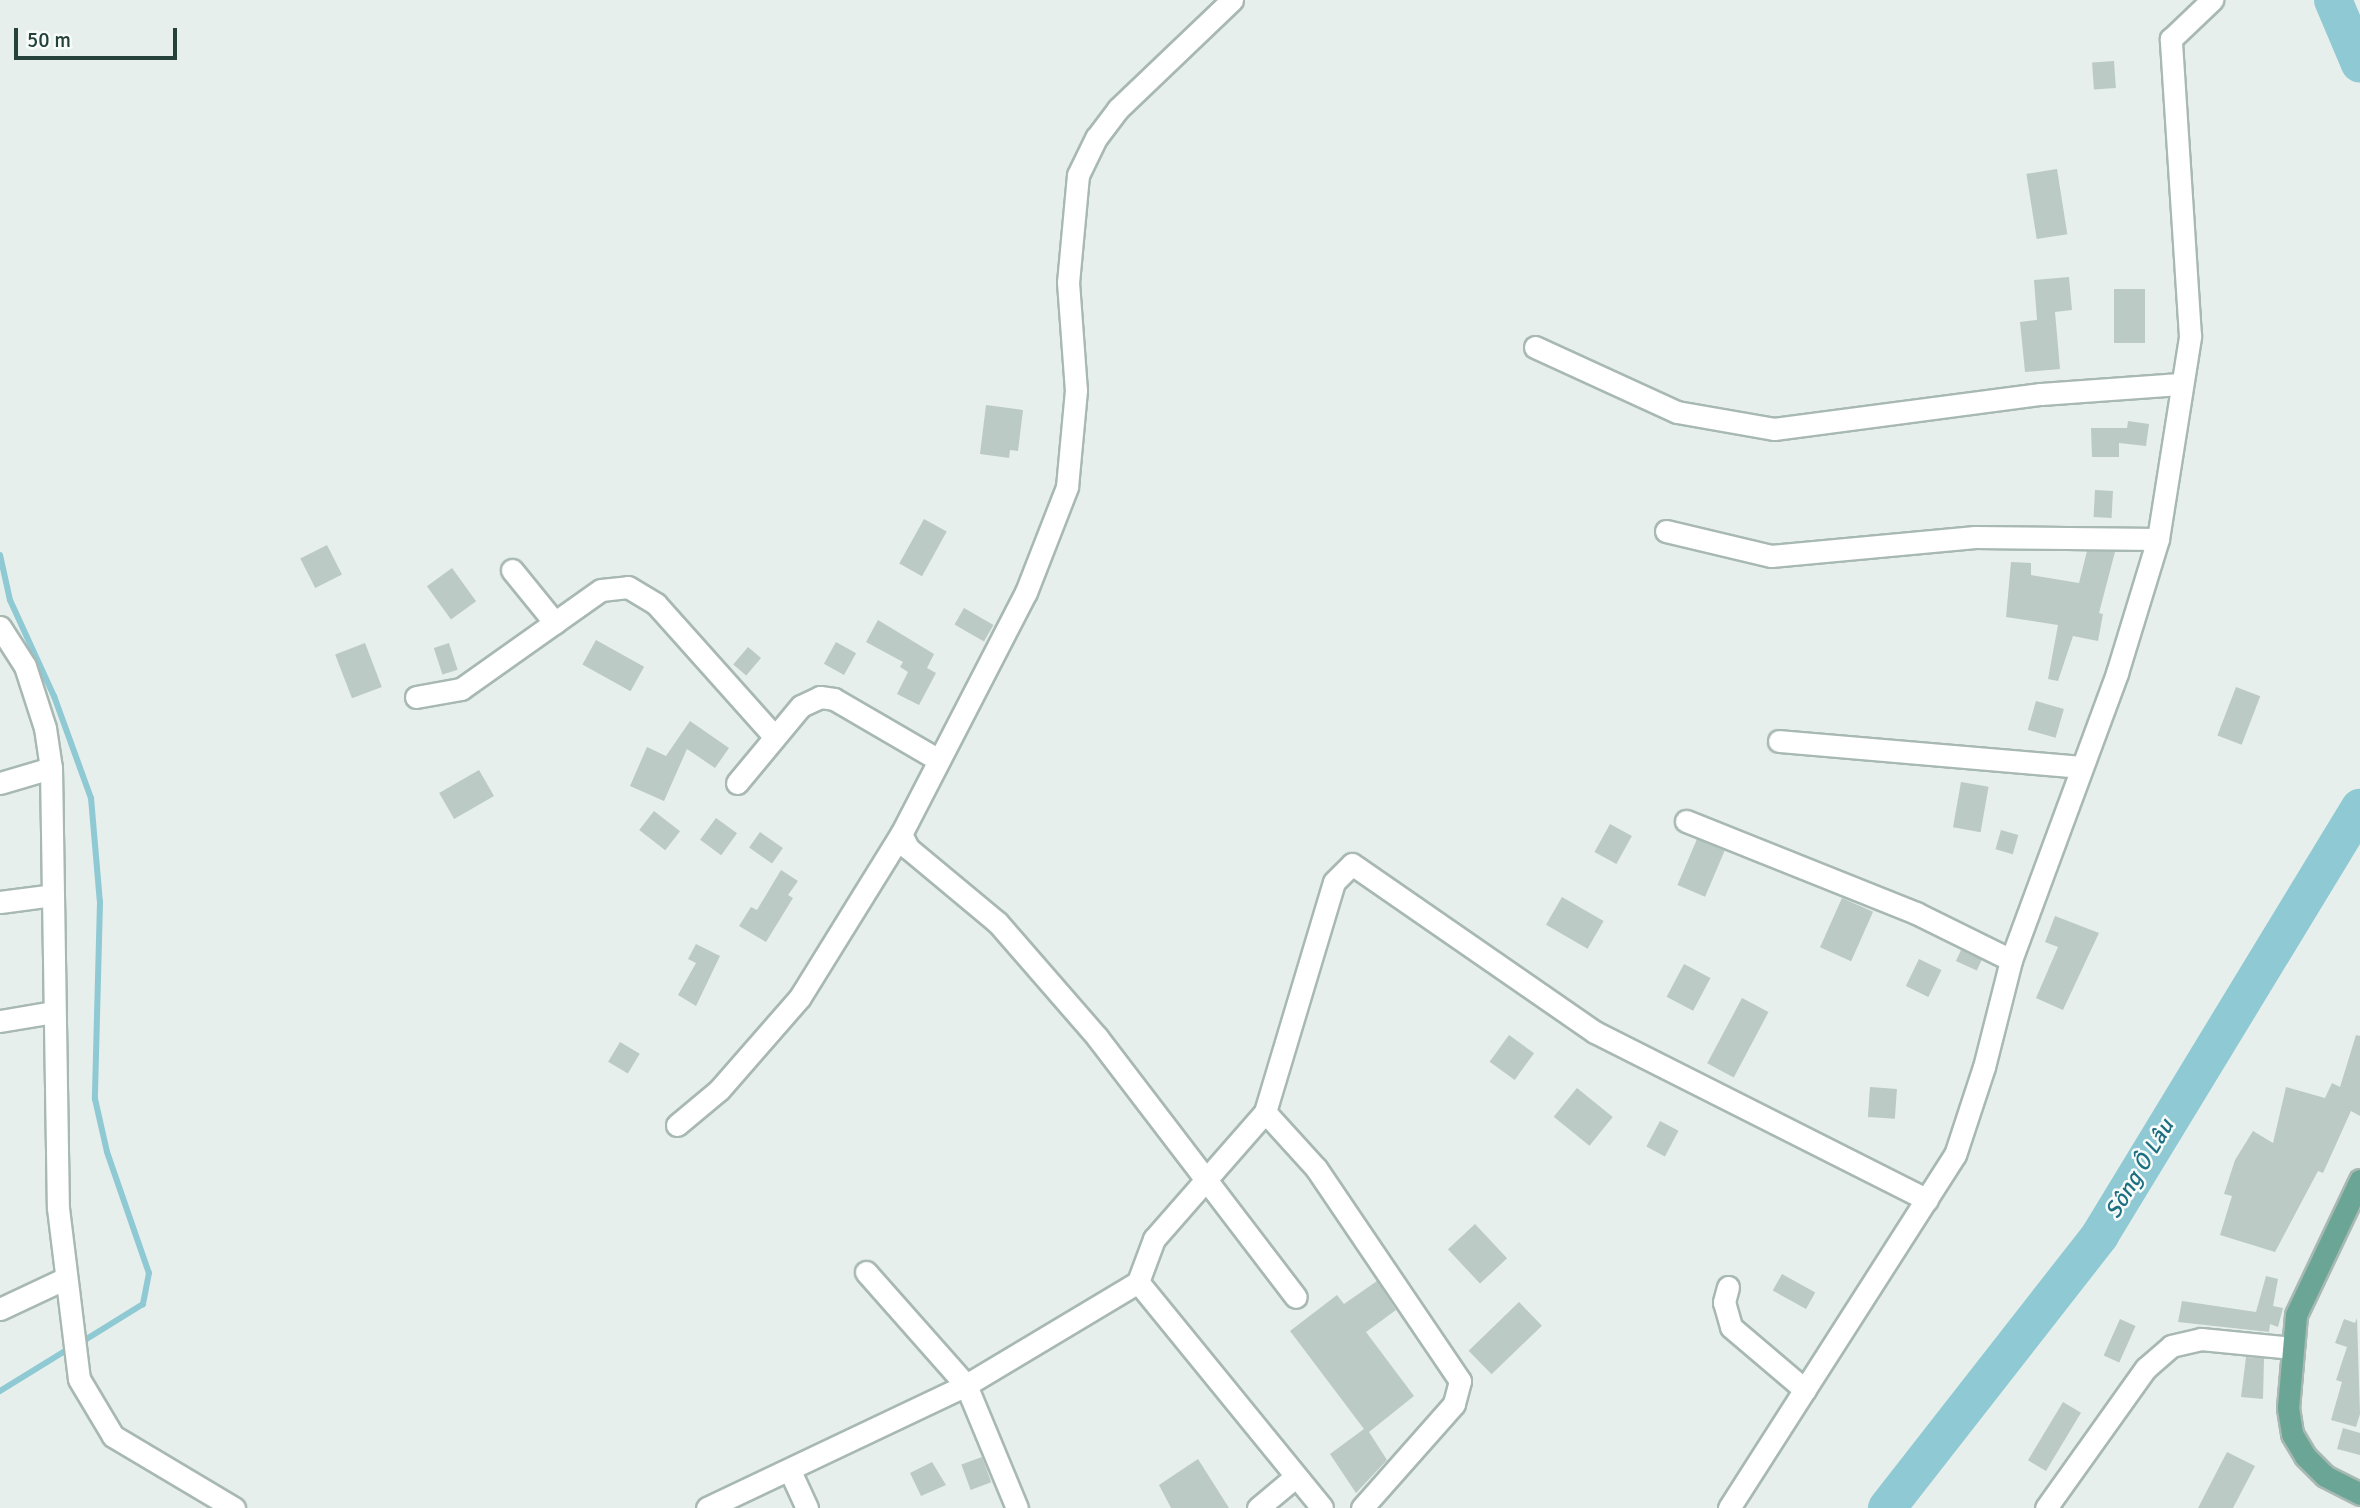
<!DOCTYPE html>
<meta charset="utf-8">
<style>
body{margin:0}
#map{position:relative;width:2360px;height:1508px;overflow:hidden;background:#e6efeb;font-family:Signika,sans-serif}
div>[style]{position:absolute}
.stream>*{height:6px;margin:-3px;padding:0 3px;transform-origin:3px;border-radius:3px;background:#8ec9d4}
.river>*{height:38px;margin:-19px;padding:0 19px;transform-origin:19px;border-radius:19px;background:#8ec9d4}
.building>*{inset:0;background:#bbcac4;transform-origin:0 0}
.roads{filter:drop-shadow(2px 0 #a8b8b2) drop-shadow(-2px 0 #a8b8b2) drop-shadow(0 2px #a8b8b2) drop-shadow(0 -2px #a8b8b2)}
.minor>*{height:21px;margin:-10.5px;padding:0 10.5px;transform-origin:10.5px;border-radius:10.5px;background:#fff}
.major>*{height:21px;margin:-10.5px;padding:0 10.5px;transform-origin:10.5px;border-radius:10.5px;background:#6aa596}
span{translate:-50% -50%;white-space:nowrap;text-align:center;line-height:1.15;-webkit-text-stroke:5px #f7fbf9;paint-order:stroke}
.water-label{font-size:23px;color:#1c6f80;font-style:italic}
.scale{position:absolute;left:14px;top:28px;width:163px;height:32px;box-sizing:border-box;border:4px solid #24423a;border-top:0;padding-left:9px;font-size:21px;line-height:24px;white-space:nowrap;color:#24423a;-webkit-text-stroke:5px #f7fbf9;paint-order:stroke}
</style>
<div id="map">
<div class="stream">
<div style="left:0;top:555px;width:46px;rotate:77.5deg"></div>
<div style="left:10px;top:600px;width:106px;rotate:65.4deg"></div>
<div style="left:54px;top:696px;width:109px;rotate:70.1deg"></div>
<div style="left:91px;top:798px;width:104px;rotate:85.1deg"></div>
<div style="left:100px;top:902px;width:197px;rotate:91.5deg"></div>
<div style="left:95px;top:1099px;width:54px;rotate:77.2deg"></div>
<div style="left:107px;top:1152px;width:128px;rotate:70.9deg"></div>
<div style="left:149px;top:1273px;width:32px;rotate:101deg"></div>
<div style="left:143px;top:1304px;width:74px;rotate:148.2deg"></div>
<div style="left:0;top:1391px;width:82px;rotate:-31.6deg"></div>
</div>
<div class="river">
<div style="left:2333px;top:0;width:69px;rotate:67.1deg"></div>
<div style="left:1887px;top:1508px;width:346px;rotate:-52deg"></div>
<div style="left:2100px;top:1235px;width:500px;rotate:-58.7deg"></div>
</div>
<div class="building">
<div style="left:2114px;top:61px;width:27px;height:22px;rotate:86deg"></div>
<div style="left:2057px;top:169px;width:66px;height:31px;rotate:81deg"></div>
<div style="clip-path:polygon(2069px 277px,2072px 310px,2055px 312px,2060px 369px,2025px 372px,2020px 322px,2037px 320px,2034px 280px)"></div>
<div style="left:2114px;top:289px;width:31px;height:54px"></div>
<div style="clip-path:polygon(986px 405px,1023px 410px,1018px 451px,1010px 450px,1009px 458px,980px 454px)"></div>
<div style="clip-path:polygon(2128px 421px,2149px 424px,2146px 446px,2119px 443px,2119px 457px,2092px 457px,2091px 428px,2127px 428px)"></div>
<div style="left:2095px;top:490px;width:18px;height:27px;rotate:3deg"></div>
<div style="left:924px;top:519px;width:26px;height:51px;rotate:29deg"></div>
<div style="left:327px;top:545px;width:33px;height:30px;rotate:63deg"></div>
<div style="clip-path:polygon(2087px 551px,2115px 552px,2099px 613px,2103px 614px,2098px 641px,2073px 636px,2058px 681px,2048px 679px,2058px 625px,2006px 617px,2011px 562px,2031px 563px,2031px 575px,2079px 583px)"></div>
<div style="left:452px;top:568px;width:41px;height:31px;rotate:54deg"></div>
<div style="left:964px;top:608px;width:34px;height:19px;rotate:30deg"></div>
<div style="clip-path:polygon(878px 620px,934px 654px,927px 668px,936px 673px,919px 705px,897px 694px,908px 672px,900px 667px,903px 662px,866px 642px)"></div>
<div style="left:596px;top:640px;width:55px;height:28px;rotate:29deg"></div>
<div style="left:836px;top:642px;width:23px;height:25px;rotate:29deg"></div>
<div style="left:365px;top:643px;width:47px;height:32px;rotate:69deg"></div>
<div style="left:449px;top:643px;width:28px;height:16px;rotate:72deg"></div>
<div style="left:748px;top:647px;width:17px;height:23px;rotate:40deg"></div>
<div style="left:2236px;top:687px;width:26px;height:52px;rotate:21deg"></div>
<div style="left:2036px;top:701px;width:29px;height:30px;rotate:16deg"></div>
<div style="clip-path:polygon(690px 721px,729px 748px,715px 768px,687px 749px,664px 801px,630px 786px,647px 747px,666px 756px)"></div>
<div style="left:479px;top:770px;width:30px;height:46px;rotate:60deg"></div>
<div style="left:1961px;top:782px;width:28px;height:46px;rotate:10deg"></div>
<div style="left:654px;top:811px;width:33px;height:24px;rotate:38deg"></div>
<div style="left:716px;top:818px;width:26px;height:27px;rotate:36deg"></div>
<div style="left:1610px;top:824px;width:25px;height:32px;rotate:29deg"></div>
<div style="left:2001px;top:830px;width:18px;height:20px;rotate:16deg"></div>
<div style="left:760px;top:832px;width:28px;height:19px;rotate:35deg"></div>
<div style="left:1697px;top:839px;width:30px;height:50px;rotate:23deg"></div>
<div style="clip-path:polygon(781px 870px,798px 881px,788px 895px,793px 898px,766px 942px,739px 926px,751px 907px,757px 910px)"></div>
<div style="left:1562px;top:897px;width:48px;height:32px;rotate:30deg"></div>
<div style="left:1842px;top:898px;width:34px;height:54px;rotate:24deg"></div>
<div style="clip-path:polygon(2055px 916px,2099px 933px,2063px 1010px,2036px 998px,2058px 947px,2045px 942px)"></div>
<div style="clip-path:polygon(696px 944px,720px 956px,696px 1006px,678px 995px,696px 963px,688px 959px)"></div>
<div style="left:1961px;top:950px;width:23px;height:12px;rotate:25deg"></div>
<div style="left:1919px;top:959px;width:25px;height:30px;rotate:26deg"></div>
<div style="left:1684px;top:964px;width:30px;height:37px;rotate:28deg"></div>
<div style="left:1742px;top:998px;width:30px;height:74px;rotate:28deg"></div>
<div style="left:1509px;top:1035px;width:31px;height:33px;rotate:36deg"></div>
<div style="clip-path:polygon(2356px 1035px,2360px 1036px,2360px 1116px,2351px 1111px,2323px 1173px,2318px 1171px,2275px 1252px,2220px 1235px,2232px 1196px,2224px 1194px,2235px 1160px,2253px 1131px,2273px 1143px,2286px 1087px,2325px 1098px,2332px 1083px,2340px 1087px)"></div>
<div style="left:620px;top:1042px;width:23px;height:23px;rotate:31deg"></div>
<div style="left:1870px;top:1087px;width:27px;height:30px;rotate:4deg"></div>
<div style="left:1577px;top:1088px;width:46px;height:37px;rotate:39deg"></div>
<div style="left:1660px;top:1121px;width:21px;height:29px;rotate:28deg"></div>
<div style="left:1475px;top:1224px;width:47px;height:37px;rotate:47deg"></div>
<div style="left:1782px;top:1274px;width:38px;height:19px;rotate:29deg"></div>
<div style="clip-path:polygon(2266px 1276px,2278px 1279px,2273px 1306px,2283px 1308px,2278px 1327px,2270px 1324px,2269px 1332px,2178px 1322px,2182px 1301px,2256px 1312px)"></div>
<div style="clip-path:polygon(1377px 1281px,1396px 1310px,1366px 1332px,1414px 1396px,1369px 1432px,1387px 1460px,1356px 1493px,1330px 1454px,1364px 1429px,1290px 1331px,1337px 1295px,1344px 1304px)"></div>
<div style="left:1519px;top:1302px;width:33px;height:70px;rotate:46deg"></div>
<div style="clip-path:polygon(2357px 1318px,2360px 1414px,2356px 1427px,2331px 1420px,2342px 1382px,2336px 1380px,2347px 1347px,2335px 1343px,2344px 1319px,2355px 1323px)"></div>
<div style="left:2120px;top:1319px;width:17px;height:40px;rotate:24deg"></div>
<div style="clip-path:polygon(2246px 1357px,2264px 1358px,2263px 1399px,2241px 1397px)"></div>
<div style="left:2063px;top:1402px;width:21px;height:68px;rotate:31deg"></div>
<div style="clip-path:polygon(2343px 1428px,2360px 1433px,2360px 1455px,2337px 1449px)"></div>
<div style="clip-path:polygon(2227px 1452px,2255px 1466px,2233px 1508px,2198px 1508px)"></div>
<div style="left:982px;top:1457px;width:27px;height:22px;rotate:70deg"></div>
<div style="clip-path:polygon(1198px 1459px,1229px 1508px,1171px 1508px,1159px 1485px)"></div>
<div style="clip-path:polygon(932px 1462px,946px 1485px,921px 1496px,910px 1473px)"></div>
</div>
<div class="roads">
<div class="minor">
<div style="left:1232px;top:0;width:158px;rotate:136.3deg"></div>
<div style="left:1118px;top:109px;width:36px;rotate:127deg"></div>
<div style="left:1096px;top:138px;width:41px;rotate:115.9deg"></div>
<div style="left:1078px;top:175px;width:107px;rotate:95.3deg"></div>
<div style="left:1068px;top:282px;width:108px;rotate:85.8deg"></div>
<div style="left:1076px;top:390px;width:97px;rotate:95.3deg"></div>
<div style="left:1067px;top:487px;width:113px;rotate:111.3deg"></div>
<div style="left:1026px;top:592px;width:272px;rotate:117.3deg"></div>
<div style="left:901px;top:834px;width:16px;rotate:63deg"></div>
<div style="left:908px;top:848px;width:117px;rotate:39.8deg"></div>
<div style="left:998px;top:923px;width:151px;rotate:49deg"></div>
<div style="left:1097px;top:1037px;width:327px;rotate:52.6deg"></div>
<div style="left:1535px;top:347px;width:156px;rotate:24.6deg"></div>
<div style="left:1677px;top:412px;width:98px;rotate:9.9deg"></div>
<div style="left:1774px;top:429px;width:269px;rotate:-7.5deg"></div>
<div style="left:2041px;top:394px;width:139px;rotate:-4.1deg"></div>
<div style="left:1666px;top:531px;width:108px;rotate:13.4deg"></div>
<div style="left:1771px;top:556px;width:205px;rotate:-5.3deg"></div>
<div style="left:1975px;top:537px;width:183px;rotate:0.6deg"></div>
<div style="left:512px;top:570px;width:68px;rotate:50.9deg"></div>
<div style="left:0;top:627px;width:46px;rotate:57.3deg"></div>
<div style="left:25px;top:666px;width:65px;rotate:72.1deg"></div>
<div style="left:45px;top:728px;width:40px;rotate:81.5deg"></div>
<div style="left:51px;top:768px;width:440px;rotate:89.1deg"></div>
<div style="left:58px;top:1208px;width:172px;rotate:83deg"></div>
<div style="left:79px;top:1379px;width:66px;rotate:59.2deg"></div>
<div style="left:113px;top:1436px;width:141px;rotate:30.8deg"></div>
<div style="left:416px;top:697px;width:46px;rotate:-10.1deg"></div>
<div style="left:461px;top:689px;width:171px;rotate:-35.3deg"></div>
<div style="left:601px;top:590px;width:27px;rotate:-6deg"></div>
<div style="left:628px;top:587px;width:33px;rotate:31deg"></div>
<div style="left:656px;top:604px;width:178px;rotate:48.2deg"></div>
<div style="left:1779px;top:741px;width:302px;rotate:4.9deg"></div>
<div style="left:0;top:783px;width:53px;rotate:-16.4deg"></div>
<div style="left:737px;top:783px;width:100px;rotate:-50.3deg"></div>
<div style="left:801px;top:706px;width:21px;rotate:-25deg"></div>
<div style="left:820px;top:697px;width:14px;rotate:8deg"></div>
<div style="left:834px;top:699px;width:121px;rotate:30.2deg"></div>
<div style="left:1686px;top:821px;width:248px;rotate:21.8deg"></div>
<div style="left:1916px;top:913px;width:106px;rotate:26.3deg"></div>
<div style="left:0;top:902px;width:53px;rotate:-7.5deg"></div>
<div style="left:0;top:1021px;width:55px;rotate:-9.5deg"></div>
<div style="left:1265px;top:1112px;width:76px;rotate:47.7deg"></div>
<div style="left:1316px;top:1168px;width:257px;rotate:55.9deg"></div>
<div style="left:1460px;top:1381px;width:24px;rotate:105deg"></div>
<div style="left:1454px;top:1404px;width:139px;rotate:131.5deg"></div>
<div style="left:677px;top:1125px;width:55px;rotate:-39.8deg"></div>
<div style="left:719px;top:1090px;width:123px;rotate:-48.9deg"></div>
<div style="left:800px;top:997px;width:192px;rotate:-58.2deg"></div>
<div style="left:866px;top:1272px;width:151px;rotate:48.5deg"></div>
<div style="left:966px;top:1385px;width:133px;rotate:67.5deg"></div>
<div style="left:1138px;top:1282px;width:46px;rotate:-69.6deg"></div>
<div style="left:1154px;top:1239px;width:169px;rotate:-48.8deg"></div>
<div style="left:1265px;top:1112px;width:240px;rotate:-73.3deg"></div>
<div style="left:1334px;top:882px;width:25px;rotate:-45deg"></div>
<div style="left:1352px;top:864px;width:295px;rotate:34.7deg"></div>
<div style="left:1595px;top:1032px;width:372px;rotate:26.8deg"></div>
<div style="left:1728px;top:1287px;width:16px;rotate:105deg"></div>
<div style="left:1724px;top:1302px;width:26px;rotate:74deg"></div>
<div style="left:1731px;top:1327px;width:97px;rotate:40.4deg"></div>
<div style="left:0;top:1309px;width:73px;rotate:-25.2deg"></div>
<div style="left:790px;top:1471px;width:41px;rotate:65.3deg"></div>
<div style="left:707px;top:1508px;width:287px;rotate:-25.4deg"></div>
<div style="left:966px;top:1385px;width:200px;rotate:-30.9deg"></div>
<div style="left:1138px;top:1282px;width:291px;rotate:50.8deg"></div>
<div style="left:1258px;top:1508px;width:47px;rotate:-39.8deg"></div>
<div style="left:1729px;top:1508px;width:419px;rotate:-57.4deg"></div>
<div style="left:1955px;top:1155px;width:93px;rotate:-71.8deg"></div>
<div style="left:1984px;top:1067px;width:110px;rotate:-75.8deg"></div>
<div style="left:2011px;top:960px;width:306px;rotate:-69.7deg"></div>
<div style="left:2117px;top:673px;width:140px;rotate:-73deg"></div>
<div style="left:2158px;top:539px;width:206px;rotate:-81deg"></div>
<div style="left:2190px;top:336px;width:298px;rotate:-93.7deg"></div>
<div style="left:2171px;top:39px;width:57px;rotate:-43.6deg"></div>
<div style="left:2046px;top:1508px;width:172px;rotate:-54.5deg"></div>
<div style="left:2146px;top:1368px;width:33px;rotate:-41deg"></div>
<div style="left:2171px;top:1346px;width:31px;rotate:-13deg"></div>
<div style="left:2201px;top:1339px;width:92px;rotate:5.6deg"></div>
</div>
<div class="major">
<div style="left:2360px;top:1180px;width:149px;rotate:115.4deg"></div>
<div style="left:2296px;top:1315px;width:93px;rotate:94.9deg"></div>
<div style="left:2288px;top:1408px;width:26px;rotate:81deg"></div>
<div style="left:2292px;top:1434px;width:26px;rotate:59deg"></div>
<div style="left:2305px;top:1456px;width:28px;rotate:45deg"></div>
<div style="left:2325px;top:1476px;width:39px;rotate:27deg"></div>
</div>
</div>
<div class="water-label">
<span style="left:2140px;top:1169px;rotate:-59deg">Sông Ô Lâu</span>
</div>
<div class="scale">50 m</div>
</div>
